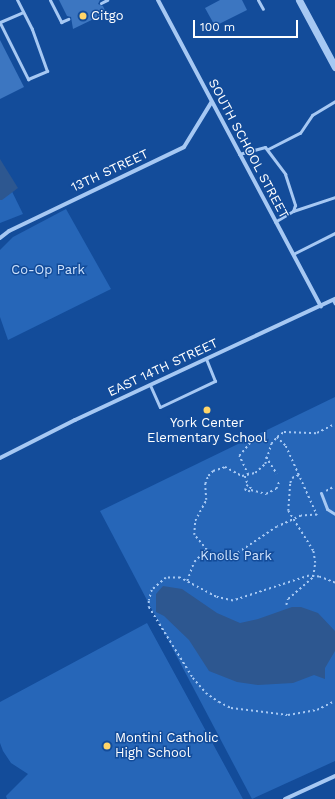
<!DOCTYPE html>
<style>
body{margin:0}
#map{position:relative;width:335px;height:799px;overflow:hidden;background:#134c9a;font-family:"Work Sans",sans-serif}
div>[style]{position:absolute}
.green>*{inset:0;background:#2666b8}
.water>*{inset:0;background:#2d5790}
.building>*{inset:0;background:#3c76c1}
.path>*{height:1.5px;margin-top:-0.75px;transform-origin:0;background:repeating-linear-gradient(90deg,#a6c8f3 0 2px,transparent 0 5px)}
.service>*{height:3px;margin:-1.5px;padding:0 1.5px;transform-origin:1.5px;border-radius:1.5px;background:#a6c8f3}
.minor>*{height:4px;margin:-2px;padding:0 2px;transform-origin:2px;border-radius:2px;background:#a6c8f3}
.tertiary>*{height:7px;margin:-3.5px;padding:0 3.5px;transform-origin:3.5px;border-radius:3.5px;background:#a6c8f3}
.dots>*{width:11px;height:11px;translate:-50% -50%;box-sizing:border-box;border:2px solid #134c9a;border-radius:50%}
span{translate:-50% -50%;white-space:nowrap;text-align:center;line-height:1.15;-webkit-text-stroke:3px #134c9a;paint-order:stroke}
.poi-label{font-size:13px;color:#fff}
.left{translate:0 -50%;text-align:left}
.street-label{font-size:13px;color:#fff}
.park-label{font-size:13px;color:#cfe3fd}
.scale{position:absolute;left:193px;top:20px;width:105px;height:18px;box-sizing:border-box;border:2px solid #fff;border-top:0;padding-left:5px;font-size:12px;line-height:14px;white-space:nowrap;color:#fff;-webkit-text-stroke:3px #134c9a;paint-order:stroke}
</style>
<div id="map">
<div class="green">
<div style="clip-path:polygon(0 167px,23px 214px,0 223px)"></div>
<div style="clip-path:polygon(66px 209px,111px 289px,8px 340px,0 317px,0 250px,13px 237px)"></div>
<div style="clip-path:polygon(335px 397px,335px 761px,252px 799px,100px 511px)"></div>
<div style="clip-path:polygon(147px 623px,243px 799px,7px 799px,6px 796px,28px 774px,11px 763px,3px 751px,0 743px,0 702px)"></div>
</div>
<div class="water">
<div style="clip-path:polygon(0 159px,18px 188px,2px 200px,0 200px)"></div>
<div style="clip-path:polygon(163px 586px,182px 589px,217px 613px,240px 623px,258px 619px,292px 607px,301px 607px,318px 613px,335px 631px,335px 651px,325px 668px,325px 679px,314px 675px,293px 683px,258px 685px,237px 682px,209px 671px,189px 640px,164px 616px,156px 612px,156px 594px)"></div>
</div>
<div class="building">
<div style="clip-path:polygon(59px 0,100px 0,98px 4px,103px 6px,106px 13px,73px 29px,71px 17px,67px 16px)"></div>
<div style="clip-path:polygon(220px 0,242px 0,247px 10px,215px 26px,205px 8px)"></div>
<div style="clip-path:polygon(0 40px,24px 87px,0 99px)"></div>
</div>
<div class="path">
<div style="left:277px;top:437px;width:13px;rotate:45deg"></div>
<div style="left:286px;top:446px;width:76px;rotate:65.8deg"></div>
<div style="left:317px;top:515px;width:16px;rotate:176deg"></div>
<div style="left:301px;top:516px;width:26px;rotate:155deg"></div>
<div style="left:277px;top:527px;width:50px;rotate:146.3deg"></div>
<div style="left:235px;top:555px;width:13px;rotate:167deg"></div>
<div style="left:222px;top:558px;width:13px;rotate:-162deg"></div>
<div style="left:210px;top:554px;width:25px;rotate:-130deg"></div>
<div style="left:194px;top:535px;width:14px;rotate:-86deg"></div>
<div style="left:195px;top:521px;width:24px;rotate:-62deg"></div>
<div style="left:206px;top:500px;width:16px;rotate:-94deg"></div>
<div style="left:205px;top:484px;width:9px;rotate:-69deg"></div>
<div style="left:208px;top:476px;width:7px;rotate:-45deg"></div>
<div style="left:213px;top:471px;width:13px;rotate:-18deg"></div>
<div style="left:225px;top:467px;width:19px;rotate:28deg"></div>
<div style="left:242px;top:476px;width:13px;rotate:-13deg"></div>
<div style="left:255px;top:473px;width:13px;rotate:-42deg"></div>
<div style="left:265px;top:464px;width:21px;rotate:-73deg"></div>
<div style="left:271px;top:444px;width:9px;rotate:-49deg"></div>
<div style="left:277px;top:437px;width:9px;rotate:-36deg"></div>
<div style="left:284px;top:432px;width:33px;rotate:2deg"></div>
<div style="left:317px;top:433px;width:20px;rotate:-27deg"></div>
<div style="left:266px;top:457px;width:20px;rotate:57deg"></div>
<div style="left:248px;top:475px;width:21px;rotate:-115deg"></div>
<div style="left:239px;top:456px;width:25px;rotate:-50deg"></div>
<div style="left:255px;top:437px;width:4px;rotate:-90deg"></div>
<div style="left:245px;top:476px;width:9px;rotate:72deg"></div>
<div style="left:248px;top:485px;width:5px;rotate:127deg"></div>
<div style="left:245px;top:489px;width:4px;rotate:45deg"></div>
<div style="left:248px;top:492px;width:4px;rotate:-45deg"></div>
<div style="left:251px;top:489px;width:5px;rotate:-127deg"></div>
<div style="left:251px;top:490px;width:16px;rotate:15deg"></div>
<div style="left:266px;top:494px;width:11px;rotate:-27deg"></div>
<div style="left:276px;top:489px;width:8px;rotate:-67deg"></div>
<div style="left:326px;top:491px;width:10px;rotate:-29deg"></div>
<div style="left:187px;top:581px;width:20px;rotate:-70deg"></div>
<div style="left:194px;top:562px;width:16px;rotate:-45deg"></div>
<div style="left:335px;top:583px;width:17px;rotate:-159deg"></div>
<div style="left:319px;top:577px;width:10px;rotate:-174deg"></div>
<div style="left:309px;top:576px;width:80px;rotate:161.8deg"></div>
<div style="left:233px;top:601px;width:17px;rotate:-167deg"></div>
<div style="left:216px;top:597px;width:41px;rotate:-152.2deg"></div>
<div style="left:180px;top:578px;width:14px;rotate:180deg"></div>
<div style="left:166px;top:578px;width:18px;rotate:139deg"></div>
<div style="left:152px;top:590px;width:11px;rotate:105deg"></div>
<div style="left:149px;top:601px;width:6px;rotate:90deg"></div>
<div style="left:149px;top:607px;width:84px;rotate:58.2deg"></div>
<div style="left:193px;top:678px;width:20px;rotate:49deg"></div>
<div style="left:206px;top:693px;width:16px;rotate:35deg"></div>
<div style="left:219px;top:702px;width:13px;rotate:27deg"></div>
<div style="left:231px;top:708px;width:57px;rotate:7deg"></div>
<div style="left:288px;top:715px;width:29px;rotate:-10deg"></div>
<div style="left:317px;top:710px;width:20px;rotate:-27deg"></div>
<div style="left:286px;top:605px;width:6px;rotate:-72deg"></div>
<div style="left:288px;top:599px;width:33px;rotate:-41deg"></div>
<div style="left:313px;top:577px;width:14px;rotate:-82deg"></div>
<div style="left:315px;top:563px;width:12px;rotate:-99deg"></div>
<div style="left:313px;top:551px;width:47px;rotate:-122deg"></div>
<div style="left:288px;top:511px;width:28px;rotate:-86deg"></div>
<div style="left:290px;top:483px;width:5px;rotate:-68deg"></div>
<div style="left:292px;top:478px;width:8px;rotate:-23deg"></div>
</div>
<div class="service">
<div style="left:50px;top:0;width:25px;rotate:63deg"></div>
<div style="left:61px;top:22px;width:8px;rotate:-23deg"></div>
<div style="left:258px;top:0;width:10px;rotate:61deg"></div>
<div style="left:101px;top:3px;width:7px;rotate:-27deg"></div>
<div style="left:0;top:22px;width:25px;rotate:-23deg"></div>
<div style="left:0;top:23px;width:63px;rotate:63.4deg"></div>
<div style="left:28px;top:79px;width:21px;rotate:-23deg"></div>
<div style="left:47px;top:71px;width:45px;rotate:-109.7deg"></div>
<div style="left:32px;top:29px;width:33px;rotate:-117deg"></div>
<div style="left:268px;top:149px;width:36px;rotate:-27deg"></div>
<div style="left:300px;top:133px;width:22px;rotate:-56deg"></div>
<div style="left:312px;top:115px;width:27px;rotate:-31deg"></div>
<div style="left:239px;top:154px;width:27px;rotate:-15deg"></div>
<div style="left:265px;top:147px;width:34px;rotate:53deg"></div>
<div style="left:285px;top:174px;width:33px;rotate:72deg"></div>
<div style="left:295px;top:205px;width:6px;rotate:108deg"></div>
<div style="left:293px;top:211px;width:21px;rotate:149deg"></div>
<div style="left:293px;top:211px;width:44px;rotate:-18.4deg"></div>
<div style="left:293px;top:254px;width:47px;rotate:-26.6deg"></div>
<div style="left:333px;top:300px;width:4px;rotate:63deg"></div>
<div style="left:150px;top:385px;width:24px;rotate:66deg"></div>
<div style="left:160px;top:407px;width:61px;rotate:-25.3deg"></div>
<div style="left:215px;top:381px;width:24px;rotate:-112deg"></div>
<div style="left:321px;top:493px;width:17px;rotate:69deg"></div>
<div style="left:327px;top:509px;width:9px;rotate:32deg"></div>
</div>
<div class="minor">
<div style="left:158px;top:0;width:347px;rotate:62deg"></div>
<div style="left:0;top:238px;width:11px;rotate:-38deg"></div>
<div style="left:9px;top:231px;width:194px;rotate:-25.6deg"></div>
<div style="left:184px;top:147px;width:52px;rotate:-58.5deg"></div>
<div style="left:0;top:458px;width:84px;rotate:-26.9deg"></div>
<div style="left:75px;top:420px;width:287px;rotate:-25deg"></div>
<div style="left:285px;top:799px;width:55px;rotate:-24.7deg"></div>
</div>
<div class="tertiary">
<div style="left:299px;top:0;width:76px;rotate:61.8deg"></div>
</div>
<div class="dots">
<div style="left:83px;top:16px;background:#ffd569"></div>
<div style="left:207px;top:410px;background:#ffd569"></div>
<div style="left:107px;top:746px;background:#ffd569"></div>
</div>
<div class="poi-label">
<span class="left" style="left:91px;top:16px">Citgo</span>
<span style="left:207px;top:431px">York Center<br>Elementary School</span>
<span class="left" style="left:115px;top:746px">Montini Catholic<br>High School</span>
</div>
<div class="street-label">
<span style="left:248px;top:149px;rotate:62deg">SOUTH SCHOOL STREET</span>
<span style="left:110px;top:171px;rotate:-25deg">13TH STREET</span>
<span style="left:163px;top:368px;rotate:-25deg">EAST 14TH STREET</span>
</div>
<div class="park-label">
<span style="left:48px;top:270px">Co-Op Park</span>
<span style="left:236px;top:556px">Knolls Park</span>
</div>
<div class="scale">100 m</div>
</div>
